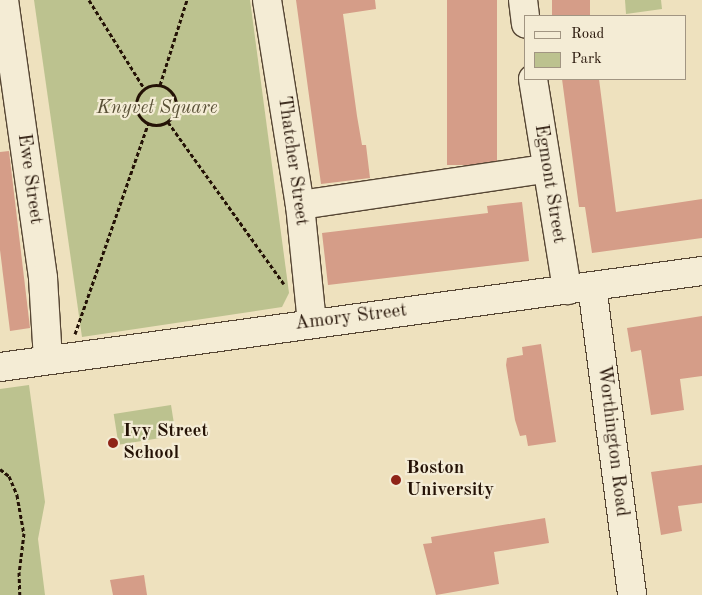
<!DOCTYPE html>
<style>
body{margin:0}
#map{position:relative;width:702px;height:595px;overflow:hidden;background:#eee1be;font-family:"Old Standard TT",serif}
div>[style]{position:absolute}
.green>*{inset:0;background:#bcc28f;transform-origin:0 0}
.building>*{inset:0;background:#d59d88;transform-origin:0 0}
.path>*{height:3px;margin-top:-1.5px;transform-origin:0;background:repeating-linear-gradient(90deg,#241206 0 4px,transparent 0 6.5px)}
.path>.ring{margin:-1.5px;padding:0;box-sizing:content-box;background:none;border:3px solid #241206;border-radius:50%}
.roads{filter:drop-shadow(1px 0 #564634) drop-shadow(-1px 0 #564634) drop-shadow(0 1px #564634) drop-shadow(0 -1px #564634)}
.minor>*{height:28px;margin:-14px;padding:0 14px;transform-origin:14px;border-radius:14px;background:#f4ecd5}
.dots>*{width:14px;height:14px;translate:-50% -50%;box-sizing:border-box;border:2px solid #f4ecd5;border-radius:50%}
span{translate:-50% -50%;white-space:nowrap;text-align:center;line-height:1.15;-webkit-text-stroke:4.5px #f4ecd5;paint-order:stroke}
.park-label{font-size:19px;color:#595036;font-style:italic}
.street-label{font-size:19px;color:#241206}
.poi-label{font-size:19px;color:#241206;font-weight:700}
.left{translate:0 -50%;text-align:left}
.legend{position:absolute;left:524px;top:15px;width:162px;height:65px;box-sizing:border-box;background:#f4ecd5;border:1px solid #a19582;margin:0;padding:6px 9px;list-style:none;font-size:15px;color:#241206}
.legend li{display:flex;align-items:center;gap:10px;height:25px}
.legend b{width:25px;border:1px solid #a19582}
</style>
<div id="map">
<div class="green">
<div style="clip-path:polygon(34px 0,250px 0,289px 293px,282px 307px,82px 337px)"></div>
<div style="clip-path:polygon(625px 0,661px 0,662px 9px,626px 14px)"></div>
<div style="clip-path:polygon(29px 385px,45px 502px,38px 539px,45px 595px,0 595px,0 389px)"></div>
<div style="left:171px;top:405px;width:31px;height:58px;rotate:81deg"></div>
</div>
<div class="building">
<div style="clip-path:polygon(296px 0,375px 0,376px 9px,343px 14px,357px 116px,362px 145px,366px 145px,370px 178px,321px 184px)"></div>
<div style="left:447px;top:0;width:50px;height:165px"></div>
<div style="left:552px;top:0;width:38px;height:16px"></div>
<div style="clip-path:polygon(562px 79px,599px 79px,616px 212px,702px 199px,702px 238px,592px 253px,585px 207px,579px 207px)"></div>
<div style="clip-path:polygon(9px 151px,30px 328px,10px 331px,0 250px,0 152px)"></div>
<div style="clip-path:polygon(522px 202px,529px 261px,328px 285px,322px 233px,488px 213px,487px 206px)"></div>
<div style="clip-path:polygon(702px 316px,702px 376px,680px 379px,684px 410px,651px 415px,641px 350px,631px 352px,627px 328px)"></div>
<div style="clip-path:polygon(541px 344px,556px 442px,528px 446px,526px 435px,520px 436px,515px 420px,506px 365px,507px 358px,523px 355px,522px 347px)"></div>
<div style="clip-path:polygon(702px 465px,702px 503px,678px 506px,682px 531px,661px 535px,651px 472px)"></div>
<div style="clip-path:polygon(545px 518px,549px 543px,494px 552px,499px 584px,436px 595px,423px 544px,432px 543px,431px 537px)"></div>
<div style="clip-path:polygon(144px 575px,147px 595px,113px 595px,110px 580px)"></div>
</div>
<div class="path">
<div style="left:89px;top:0;width:104px;rotate:58deg"></div>
<div class="ring" style="left:136px;top:85px;width:37px;height:37px"></div>
<div style="left:160px;top:85px;width:89px;rotate:-72.4deg"></div>
<div style="left:168px;top:122px;width:199px;rotate:54.4deg"></div>
<div style="left:75px;top:334px;width:222px;rotate:-70.8deg"></div>
<div style="left:0;top:469px;width:11px;rotate:38deg"></div>
<div style="left:9px;top:476px;width:21px;rotate:67deg"></div>
<div style="left:17px;top:495px;width:39px;rotate:80deg"></div>
<div style="left:24px;top:533px;width:39px;rotate:97deg"></div>
<div style="left:19px;top:572px;width:23px;rotate:88deg"></div>
</div>
<div class="roads">
<div class="minor">
<div style="left:4px;top:0;width:281px;rotate:82deg"></div>
<div style="left:43px;top:278px;width:82px;rotate:86.5deg"></div>
<div style="left:267px;top:0;width:208px;rotate:80.9deg"></div>
<div style="left:300px;top:205px;width:119px;rotate:84.2deg"></div>
<div style="left:523px;top:0;width:24px;rotate:83deg"></div>
<div style="left:533px;top:79px;width:214px;rotate:80.8deg"></div>
<div style="left:300px;top:205px;width:248px;rotate:-8.4deg"></div>
<div style="left:592px;top:286px;width:312px;rotate:82.6deg"></div>
<div style="left:0;top:367px;width:709px;rotate:-7.79deg"></div>
</div>
</div>
<div class="dots">
<div style="left:113px;top:443px;background:#8f2418"></div>
<div style="left:396px;top:480px;background:#8f2418"></div>
</div>
<div class="park-label">
<span style="left:157px;top:109px">Knyvet Square</span>
</div>
<div class="street-label">
<span style="left:292px;top:161px;rotate:82deg">Thatcher Street</span>
<span style="left:29px;top:179px;rotate:82deg">Ewe Street</span>
<span style="left:549px;top:184px;rotate:81deg">Egmont Street</span>
<span style="left:351px;top:318px;rotate:-7deg">Amory Street</span>
<span style="left:612px;top:441px;rotate:83deg">Worthington Road</span>
</div>
<div class="poi-label">
<span class="left" style="left:123px;top:443px">Ivy Street<br>School</span>
<span class="left" style="left:406px;top:480px">Boston<br>University</span>
</div>
<ul class="legend">
<li><b style="height:6px;background:#f4ecd5"></b>Road</li>
<li><b style="height:14px;background:#bcc28f"></b>Park</li>
</ul>
</div>
